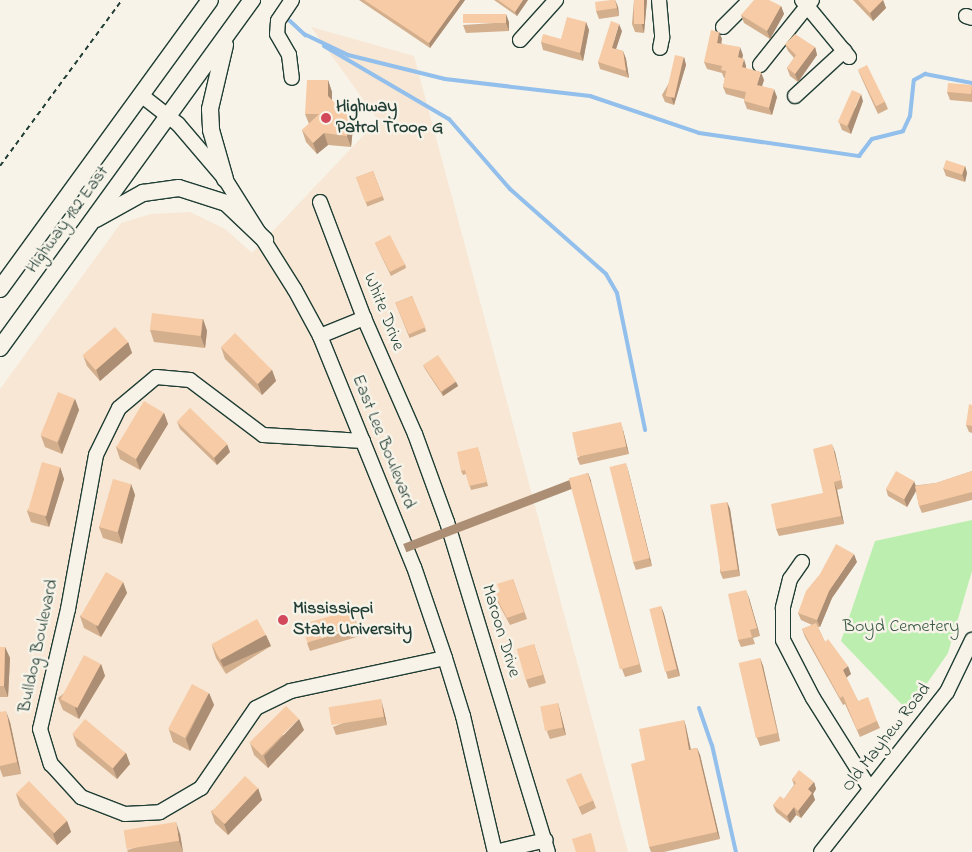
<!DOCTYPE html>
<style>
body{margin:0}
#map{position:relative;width:972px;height:852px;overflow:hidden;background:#f7f3e8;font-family:"Indie Flower",sans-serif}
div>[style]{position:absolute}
.built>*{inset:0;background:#f7e7d4}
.green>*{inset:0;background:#bcefaf}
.stream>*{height:4px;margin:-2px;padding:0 2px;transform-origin:2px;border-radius:2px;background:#92bfeb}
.path>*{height:2px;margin-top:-1px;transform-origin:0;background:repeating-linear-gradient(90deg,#1f3d34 0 5px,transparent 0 9px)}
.roads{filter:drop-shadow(1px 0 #1f3d34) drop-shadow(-1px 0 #1f3d34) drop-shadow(0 1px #1f3d34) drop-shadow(0 -1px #1f3d34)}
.minor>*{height:14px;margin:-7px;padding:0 7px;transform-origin:7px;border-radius:7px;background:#f7f3e8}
.major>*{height:16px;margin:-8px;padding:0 8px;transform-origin:8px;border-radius:8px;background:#f7f3e8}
.wall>*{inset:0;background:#d4af8e;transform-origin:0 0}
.shaded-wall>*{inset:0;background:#ac8e74;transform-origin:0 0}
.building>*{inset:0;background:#f6cba5;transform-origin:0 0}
.dots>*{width:14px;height:14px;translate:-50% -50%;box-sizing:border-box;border:2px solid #f7f3e8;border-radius:50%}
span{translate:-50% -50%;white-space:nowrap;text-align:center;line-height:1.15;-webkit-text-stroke:5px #f7f3e8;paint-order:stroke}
.poi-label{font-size:18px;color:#1f3d34;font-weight:700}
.left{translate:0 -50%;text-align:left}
.street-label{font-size:18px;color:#1f3d34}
.park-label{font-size:18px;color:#375846}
</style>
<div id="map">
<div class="built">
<div style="clip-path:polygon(311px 27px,414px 56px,628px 852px,0 852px,0 389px,121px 223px,151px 214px,190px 212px,225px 229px,252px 253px,378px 120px)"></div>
</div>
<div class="green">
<div style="clip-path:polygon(972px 520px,972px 571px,948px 653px,908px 711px,841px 641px,875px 541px)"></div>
</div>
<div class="stream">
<div style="left:290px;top:21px;width:21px;rotate:43deg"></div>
<div style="left:304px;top:34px;width:49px;rotate:25.5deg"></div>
<div style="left:348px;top:55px;width:100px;rotate:13.9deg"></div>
<div style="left:445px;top:79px;width:146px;rotate:6.7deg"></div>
<div style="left:590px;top:96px;width:115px;rotate:18.7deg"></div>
<div style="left:699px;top:133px;width:162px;rotate:8.2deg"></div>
<div style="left:859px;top:156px;width:21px;rotate:-53deg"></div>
<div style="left:872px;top:139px;width:32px;rotate:-14deg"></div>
<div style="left:903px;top:131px;width:17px;rotate:-65deg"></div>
<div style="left:910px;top:116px;width:36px;rotate:-84deg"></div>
<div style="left:914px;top:80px;width:13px;rotate:-29deg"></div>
<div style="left:925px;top:74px;width:48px;rotate:10.8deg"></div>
<div style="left:324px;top:46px;width:145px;rotate:30.3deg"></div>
<div style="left:449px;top:119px;width:93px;rotate:48.9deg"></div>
<div style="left:510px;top:189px;width:128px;rotate:41.5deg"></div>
<div style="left:606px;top:274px;width:22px;rotate:60deg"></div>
<div style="left:617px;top:293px;width:140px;rotate:78.4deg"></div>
<div style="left:699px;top:708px;width:39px;rotate:71deg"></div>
<div style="left:712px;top:745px;width:110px;rotate:77.4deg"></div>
</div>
<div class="path">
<div style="left:0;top:166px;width:206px;rotate:-53.7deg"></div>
</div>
<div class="roads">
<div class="minor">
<div style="left:292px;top:0;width:25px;rotate:124deg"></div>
<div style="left:278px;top:21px;width:13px;rotate:94deg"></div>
<div style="left:277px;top:34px;width:24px;rotate:60deg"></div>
<div style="left:289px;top:55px;width:23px;rotate:83deg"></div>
<div style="left:659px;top:0;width:38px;rotate:85deg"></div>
<div style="left:662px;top:38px;width:10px;rotate:101deg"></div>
<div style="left:802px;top:0;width:74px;rotate:50.5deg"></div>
<div style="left:966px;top:16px;width:6px;rotate:18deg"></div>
<div style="left:723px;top:27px;width:38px;rotate:-45deg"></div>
<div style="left:520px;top:40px;width:54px;rotate:-48deg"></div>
<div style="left:760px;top:65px;width:83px;rotate:-51.3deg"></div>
<div style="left:141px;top:95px;width:47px;rotate:38.1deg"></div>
<div style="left:178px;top:124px;width:72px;rotate:49.5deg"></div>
<div style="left:225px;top:179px;width:131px;rotate:57.8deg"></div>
<div style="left:295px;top:290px;width:52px;rotate:61.5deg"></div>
<div style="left:320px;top:336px;width:249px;rotate:67.9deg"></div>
<div style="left:414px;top:567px;width:96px;rotate:71.2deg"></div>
<div style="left:445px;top:658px;width:61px;rotate:72.8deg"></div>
<div style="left:463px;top:716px;width:140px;rotate:76.8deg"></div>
<div style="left:795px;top:96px;width:67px;rotate:-42.6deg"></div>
<div style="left:320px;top:202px;width:124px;rotate:69.2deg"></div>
<div style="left:364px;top:318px;width:127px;rotate:66.3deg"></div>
<div style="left:415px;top:434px;width:94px;rotate:70deg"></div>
<div style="left:447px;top:522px;width:345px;rotate:73deg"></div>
<div style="left:320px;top:336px;width:48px;rotate:-22.2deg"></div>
<div style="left:363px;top:441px;width:100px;rotate:-176.6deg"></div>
<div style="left:263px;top:435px;width:91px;rotate:-143deg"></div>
<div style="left:190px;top:380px;width:34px;rotate:-175deg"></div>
<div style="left:156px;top:377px;width:48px;rotate:140deg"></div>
<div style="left:119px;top:408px;width:52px;rotate:116.1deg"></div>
<div style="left:96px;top:455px;width:157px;rotate:100.3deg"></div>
<div style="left:68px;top:609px;width:123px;rotate:103.1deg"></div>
<div style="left:40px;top:729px;width:37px;rotate:73deg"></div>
<div style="left:51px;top:764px;width:45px;rotate:47.7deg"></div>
<div style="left:81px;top:797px;width:47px;rotate:21.1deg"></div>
<div style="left:125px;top:814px;width:35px;rotate:-3deg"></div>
<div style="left:160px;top:812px;width:48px;rotate:-30.3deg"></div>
<div style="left:201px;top:788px;width:97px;rotate:-55.5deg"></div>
<div style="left:256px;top:708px;width:39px;rotate:-26deg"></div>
<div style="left:291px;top:691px;width:157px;rotate:-12.1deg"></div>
<div style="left:802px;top:562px;width:21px;rotate:125deg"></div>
<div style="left:790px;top:579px;width:30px;rotate:104deg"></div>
<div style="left:783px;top:608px;width:32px;rotate:90deg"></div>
<div style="left:783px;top:640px;width:65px;rotate:62.7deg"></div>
<div style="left:813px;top:698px;width:107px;rotate:57.9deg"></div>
<div style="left:495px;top:852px;width:52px;rotate:-13.2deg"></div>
<div style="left:821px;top:852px;width:204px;rotate:-51.8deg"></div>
<div style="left:947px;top:692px;width:58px;rotate:-64.3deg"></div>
</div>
<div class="major">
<div style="left:225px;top:45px;width:66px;rotate:103.2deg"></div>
<div style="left:210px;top:109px;width:21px;rotate:87deg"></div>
<div style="left:211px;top:130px;width:51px;rotate:74.1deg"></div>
<div style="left:96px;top:219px;width:54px;rotate:-29deg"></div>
<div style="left:143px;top:193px;width:36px;rotate:-8deg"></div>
<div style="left:179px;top:188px;width:49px;rotate:17.7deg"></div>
<div style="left:226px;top:203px;width:54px;rotate:43.5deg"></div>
<div style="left:0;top:289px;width:357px;rotate:-54deg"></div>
<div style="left:0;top:348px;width:430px;rotate:-54.1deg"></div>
</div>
</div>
<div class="wall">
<div style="clip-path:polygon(359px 0,465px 0,430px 48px)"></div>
<div style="clip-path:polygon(494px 0,528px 0,517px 16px)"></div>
<div style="clip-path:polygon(615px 0,618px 7px,619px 16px,599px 19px,596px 11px)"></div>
<div style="clip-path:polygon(634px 0,647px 0,644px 33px,635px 32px,632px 24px)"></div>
<div style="clip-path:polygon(853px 0,883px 0,886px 8px,873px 21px)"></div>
<div style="clip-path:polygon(781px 6px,784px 14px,770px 39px,744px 23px,741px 15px)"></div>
<div style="clip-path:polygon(509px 22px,509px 31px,466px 33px,463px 25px)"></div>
<div style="clip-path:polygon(586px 22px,589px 30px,583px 61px,543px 50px,541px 42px,561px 39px)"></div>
<div style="clip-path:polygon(622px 31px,616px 49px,623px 51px,626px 59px,629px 78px,600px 69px,598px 62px)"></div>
<div style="clip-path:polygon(719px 32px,722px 39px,721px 43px,743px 55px,742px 58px,746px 66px,746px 68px,764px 80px,762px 86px,777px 97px,772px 115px,747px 109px,744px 101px,744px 99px,726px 94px,723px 87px,725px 78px,724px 78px,722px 73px,707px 69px,704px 62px)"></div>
<div style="clip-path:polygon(785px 44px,815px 47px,817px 55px,798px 82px,790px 76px,787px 68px,794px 58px,788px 51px)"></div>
<div style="clip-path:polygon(684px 57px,686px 65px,674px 105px,665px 102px,662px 95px)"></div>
<div style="clip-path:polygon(858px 70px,885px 102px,888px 109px,878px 114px,861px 77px)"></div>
<div style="clip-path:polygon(328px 80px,332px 92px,332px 101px,353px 128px,351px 147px,328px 145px,317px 154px,306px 142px,302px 130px,309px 124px,305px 114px)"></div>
<div style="clip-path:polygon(972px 85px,972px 102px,950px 100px,947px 92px)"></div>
<div style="clip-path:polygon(863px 101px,851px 134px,842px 130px,839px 122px)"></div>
<div style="clip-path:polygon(965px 166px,967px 173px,965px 182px,946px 176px,943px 168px)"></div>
<div style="left:373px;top:171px;width:31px;height:18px;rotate:69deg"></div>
<div style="clip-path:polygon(375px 243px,405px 264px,406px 268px,391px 276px)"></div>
<div style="left:412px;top:296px;width:38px;height:18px;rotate:68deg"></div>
<div style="clip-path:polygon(203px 319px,207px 331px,205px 348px,154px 342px,150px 330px)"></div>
<div style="clip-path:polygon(128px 342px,132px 353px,100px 381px,87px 366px,83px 355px)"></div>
<div style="clip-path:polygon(221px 347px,272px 370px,276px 381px,262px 395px,225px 359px)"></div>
<div style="clip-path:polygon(423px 365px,456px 382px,458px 386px,443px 396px,425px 369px)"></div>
<div style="clip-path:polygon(75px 399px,79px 410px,62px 454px,45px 447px,41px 436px)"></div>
<div style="clip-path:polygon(972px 405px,972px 433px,969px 432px,966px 425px)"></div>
<div style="clip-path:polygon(164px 413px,168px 424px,140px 470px,120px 459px,116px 447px)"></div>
<div style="clip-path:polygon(177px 422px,230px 452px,217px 465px,180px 429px)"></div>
<div style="clip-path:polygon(623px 430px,629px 454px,580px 465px,577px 458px)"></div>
<div style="clip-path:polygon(479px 451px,488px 486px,471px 490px,466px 474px,463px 475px,461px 471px)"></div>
<div style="clip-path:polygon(835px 452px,843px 488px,837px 490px,844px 524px,779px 536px,776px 529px,823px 493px)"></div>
<div style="clip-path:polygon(60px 467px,64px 479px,49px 527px,31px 522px,27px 511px)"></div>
<div style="clip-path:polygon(628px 470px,652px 566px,636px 570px,633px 562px)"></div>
<div style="clip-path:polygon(972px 471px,972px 500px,922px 513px,919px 506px,916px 491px,907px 507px,888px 496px,886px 489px,936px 483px)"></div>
<div style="clip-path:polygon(588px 473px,591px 481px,642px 672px,625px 677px,622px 669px)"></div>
<div style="clip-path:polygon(131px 484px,135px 495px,122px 544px,103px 538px,99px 527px)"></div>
<div style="clip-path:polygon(727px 502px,730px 509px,740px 576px,723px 579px,720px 572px)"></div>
<div style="clip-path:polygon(857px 562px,832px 598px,820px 627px,818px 627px,825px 642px,851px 674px,846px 677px,858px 701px,877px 721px,880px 728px,860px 737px,845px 704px,843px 705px,805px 637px,802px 629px,812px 625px,801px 620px,798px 613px)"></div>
<div style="clip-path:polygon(513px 579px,527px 619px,510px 625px,497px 601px,494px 593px,500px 591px)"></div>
<div style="clip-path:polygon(123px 582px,127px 593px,101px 637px,84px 628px,80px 616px)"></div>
<div style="clip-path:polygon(749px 598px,760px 636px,753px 638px,755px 644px,741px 647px,738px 640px)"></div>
<div style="clip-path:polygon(661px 606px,664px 614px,680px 676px,668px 679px,666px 672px)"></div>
<div style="clip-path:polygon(355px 618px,360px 636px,310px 651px,307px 643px)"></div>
<div style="clip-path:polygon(266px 635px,271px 646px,226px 674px,216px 658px,212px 646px)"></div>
<div style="clip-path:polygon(534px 644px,546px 683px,529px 688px,526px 680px)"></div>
<div style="clip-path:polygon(0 647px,5px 647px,10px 658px,8px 697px,0 697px)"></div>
<div style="clip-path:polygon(760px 658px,763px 666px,780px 741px,760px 746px,757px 738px)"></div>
<div style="clip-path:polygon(101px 664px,105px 676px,79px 719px,63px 710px,58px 698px)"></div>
<div style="clip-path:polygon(209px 693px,214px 705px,190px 751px,173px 742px,169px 730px)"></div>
<div style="clip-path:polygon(558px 703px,566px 735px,550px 739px,547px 732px)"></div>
<div style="clip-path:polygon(383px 707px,387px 725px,336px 735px,333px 727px)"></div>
<div style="clip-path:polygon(0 712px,10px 722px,21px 774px,3px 777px,0 769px)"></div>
<div style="clip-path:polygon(684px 720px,686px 727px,691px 749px,697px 748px,700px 755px,720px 839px,664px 852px,651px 852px,649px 847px,645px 760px)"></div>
<div style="clip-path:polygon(304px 730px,268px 768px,254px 755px,250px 743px)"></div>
<div style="clip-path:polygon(73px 735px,126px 753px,130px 764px,117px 779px,77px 746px)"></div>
<div style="clip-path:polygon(566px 779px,593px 800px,596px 808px,582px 815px)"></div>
<div style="clip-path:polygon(792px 779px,814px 782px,816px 789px,813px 794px,815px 800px,801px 818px,796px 815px,790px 823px,776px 812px,773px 805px,784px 799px,794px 785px)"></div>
<div style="clip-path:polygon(258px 788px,262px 800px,228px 835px,215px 823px,211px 811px)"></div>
<div style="clip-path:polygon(16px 794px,67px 821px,71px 832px,57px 845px,20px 806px)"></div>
<div style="clip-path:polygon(180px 834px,183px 852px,128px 852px,127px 850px)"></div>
</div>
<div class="shaded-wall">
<div style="clip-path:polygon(460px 0,465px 0,430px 48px,429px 43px)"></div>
<div style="clip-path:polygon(523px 0,528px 0,517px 16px,515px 12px)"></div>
<div style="clip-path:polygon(615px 0,618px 7px,619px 16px)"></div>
<div style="clip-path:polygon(644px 0,647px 0,644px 33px,642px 25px)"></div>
<div style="clip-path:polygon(883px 0,886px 8px,873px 21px,870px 13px)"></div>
<div style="clip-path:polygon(781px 6px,784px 14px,770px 39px,767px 31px)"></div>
<div style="clip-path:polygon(506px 14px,509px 22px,509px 31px,506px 23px)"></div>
<div style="clip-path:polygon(586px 22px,589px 30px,583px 61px,580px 53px)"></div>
<div style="clip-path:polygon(619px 24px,622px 31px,614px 55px,612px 48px)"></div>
<div style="clip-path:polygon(719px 32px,722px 39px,720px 50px,717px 43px)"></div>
<div style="clip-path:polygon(740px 47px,743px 55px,741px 65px,738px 57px)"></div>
<div style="clip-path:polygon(815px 47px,817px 55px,798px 82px,795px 74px)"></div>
<div style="clip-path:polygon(623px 51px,626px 59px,629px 78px,626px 71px)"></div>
<div style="clip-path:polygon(684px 57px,686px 65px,674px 105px,671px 97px)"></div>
<div style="clip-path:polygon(744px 59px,746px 66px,745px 75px,742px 67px)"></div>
<div style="clip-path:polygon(761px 72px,764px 80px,760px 92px,757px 85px)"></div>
<div style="clip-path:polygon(328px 80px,332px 92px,332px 108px,328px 96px)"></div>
<div style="clip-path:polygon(774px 89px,777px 97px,772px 115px,769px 108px)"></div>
<div style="clip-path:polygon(861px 94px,863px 101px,851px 134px,848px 126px)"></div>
<div style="clip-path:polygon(349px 117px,353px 128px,351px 147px,347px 136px)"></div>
<div style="clip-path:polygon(324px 133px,328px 145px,317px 154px,313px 143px)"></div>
<div style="clip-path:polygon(965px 166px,967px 173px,965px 182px,962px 174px)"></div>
<div style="clip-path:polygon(203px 319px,207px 331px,205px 348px,201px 337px)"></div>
<div style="clip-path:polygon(128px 342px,132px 353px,100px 381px,96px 369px)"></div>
<div style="clip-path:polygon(272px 370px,276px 381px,262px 395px,258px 384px)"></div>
<div style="clip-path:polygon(456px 382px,458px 386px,443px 396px,442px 392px)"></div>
<div style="clip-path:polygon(75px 399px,79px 410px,62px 454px,58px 443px)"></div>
<div style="clip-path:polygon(164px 413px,168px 424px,140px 470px,136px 459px)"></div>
<div style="clip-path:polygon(621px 422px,629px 454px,626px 446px)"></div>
<div style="clip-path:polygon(227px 444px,230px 452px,217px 465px,214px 458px)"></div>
<div style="clip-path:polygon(832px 444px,835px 452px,843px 488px)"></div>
<div style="clip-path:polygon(626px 463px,628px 470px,652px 566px,649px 558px)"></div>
<div style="clip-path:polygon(60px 467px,64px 479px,49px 527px,45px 516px)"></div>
<div style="left:588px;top:473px;width:9px;height:198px;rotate:69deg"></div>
<div style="clip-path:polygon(914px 481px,917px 489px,907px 507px,904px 499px)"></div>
<div style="clip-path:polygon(834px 482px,837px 490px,844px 524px,841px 516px)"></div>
<div style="clip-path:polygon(131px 484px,135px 495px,122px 544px,118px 532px)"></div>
<div style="clip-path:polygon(727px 502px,730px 509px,740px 576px,738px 569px)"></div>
<div style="clip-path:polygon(854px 554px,857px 562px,832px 598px,820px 627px,817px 620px,829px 591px)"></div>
<div style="clip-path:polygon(123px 582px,127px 593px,101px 637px,96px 626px)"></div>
<div style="clip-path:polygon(746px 590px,749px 598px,760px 636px,757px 628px)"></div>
<div style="clip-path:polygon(661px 606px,664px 614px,680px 676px,677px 669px)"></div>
<div style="left:266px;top:635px;width:12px;height:52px;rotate:66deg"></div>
<div style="clip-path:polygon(5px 647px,10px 658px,8px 697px,4px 686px)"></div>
<div style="clip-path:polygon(760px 658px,763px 666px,780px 741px,778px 733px)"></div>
<div style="clip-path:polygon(101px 664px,105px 676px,79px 719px,75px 708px)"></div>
<div style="clip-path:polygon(848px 666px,851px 674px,846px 678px,843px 670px)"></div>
<div style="clip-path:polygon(209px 693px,214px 705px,190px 751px,186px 739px)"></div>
<div style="clip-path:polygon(381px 699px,383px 707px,387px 725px,384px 717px)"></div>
<div style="clip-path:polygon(558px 703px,566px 735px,563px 728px)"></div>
<div style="clip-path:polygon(6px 711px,10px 722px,21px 774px,17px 762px)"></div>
<div style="clip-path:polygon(299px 719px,304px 730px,268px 768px,264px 756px)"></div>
<div style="clip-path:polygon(684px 720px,686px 727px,692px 757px,689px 750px)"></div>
<div style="clip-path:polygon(697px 748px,700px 755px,720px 839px,717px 832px)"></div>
<div style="clip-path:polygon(126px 753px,130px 764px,117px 779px,113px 768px)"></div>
<div style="clip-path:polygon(814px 782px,816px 789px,813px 794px,815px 800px,801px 818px,798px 811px,808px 789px)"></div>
<div style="clip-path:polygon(258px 788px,262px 800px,228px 835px,224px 824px)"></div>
<div style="clip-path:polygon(794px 807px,796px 815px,790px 823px,787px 816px)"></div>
<div style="clip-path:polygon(67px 821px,71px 832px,57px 845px,53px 834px)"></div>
<div style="clip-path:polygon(176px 822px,180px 834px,183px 852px,179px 841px)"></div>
</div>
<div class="building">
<div style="clip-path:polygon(364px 0,460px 0,429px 43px)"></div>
<div style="clip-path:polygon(498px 0,523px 0,515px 12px)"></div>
<div style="clip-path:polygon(611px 0,615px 0,617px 8px,596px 11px,595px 2px)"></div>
<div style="left:634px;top:0;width:10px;height:24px"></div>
<div style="clip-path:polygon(754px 0,769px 0,781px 6px,767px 31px,741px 15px)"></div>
<div style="clip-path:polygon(858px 0,883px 0,870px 13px)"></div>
<div style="left:506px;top:14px;width:9px;height:43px;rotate:90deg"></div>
<div style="clip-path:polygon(567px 17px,586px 22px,580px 53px,541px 42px,543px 34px,561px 39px)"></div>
<div style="clip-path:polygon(611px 21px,619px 24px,612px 48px,623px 51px,626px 71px,598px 62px)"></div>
<div style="clip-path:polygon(711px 30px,719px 32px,717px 43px,740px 47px,738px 57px,744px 59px,742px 67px,761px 72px,757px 85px,774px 89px,769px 108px,744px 101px,746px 92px,723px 87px,726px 71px,721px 70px,722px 66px,704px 62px)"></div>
<div style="clip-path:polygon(795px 34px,815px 47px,795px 74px,787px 68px,796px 55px,785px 44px)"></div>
<div style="left:675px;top:55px;width:9px;height:42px;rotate:13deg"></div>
<div style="left:867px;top:65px;width:41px;height:10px;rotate:64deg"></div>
<div style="clip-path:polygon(307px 80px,328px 80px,328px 96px,349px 117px,347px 136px,324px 133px,313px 143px,302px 130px,319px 114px,305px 114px)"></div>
<div style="left:948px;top:83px;width:24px;height:9px;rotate:5deg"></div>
<div style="left:852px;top:90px;width:10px;height:35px;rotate:24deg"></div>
<div style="left:946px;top:160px;width:20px;height:9px;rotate:18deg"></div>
<div style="left:373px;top:171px;width:27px;height:18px;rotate:70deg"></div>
<div style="left:390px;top:235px;width:33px;height:17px;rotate:63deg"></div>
<div style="left:412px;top:296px;width:34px;height:18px;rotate:67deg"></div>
<div style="left:152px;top:313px;width:51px;height:17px;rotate:7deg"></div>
<div style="left:115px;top:327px;width:20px;height:43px;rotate:49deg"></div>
<div style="left:235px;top:333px;width:52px;height:20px;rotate:45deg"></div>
<div style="left:438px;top:355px;width:32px;height:18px;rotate:56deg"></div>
<div style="left:58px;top:392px;width:18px;height:47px;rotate:22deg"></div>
<div style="left:144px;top:401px;width:23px;height:54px;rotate:31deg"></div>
<div style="clip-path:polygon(969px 404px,972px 405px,972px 426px,966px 425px)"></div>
<div style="left:190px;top:408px;width:52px;height:19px;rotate:44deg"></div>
<div style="left:621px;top:422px;width:25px;height:50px;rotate:78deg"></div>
<div style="clip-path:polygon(832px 444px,841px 480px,834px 482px,841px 516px,776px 529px,771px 504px,823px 493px,813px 449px)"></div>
<div style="clip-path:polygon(478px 447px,487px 482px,469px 486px,465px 470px,461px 471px,457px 452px)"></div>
<div style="left:42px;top:462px;width:19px;height:51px;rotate:16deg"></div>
<div style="left:626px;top:463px;width:98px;height:17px;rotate:76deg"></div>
<div style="left:896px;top:471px;width:21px;height:21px;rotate:29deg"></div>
<div style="clip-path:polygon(972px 471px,972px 492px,919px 506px,915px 486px,936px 483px)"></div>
<div style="left:588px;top:473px;width:198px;height:20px;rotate:75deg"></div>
<div style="left:113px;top:479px;width:19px;height:50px;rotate:16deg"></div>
<div style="left:727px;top:502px;width:68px;height:17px;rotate:81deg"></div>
<div style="clip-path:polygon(836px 544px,854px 554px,829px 591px,817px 620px,798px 613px,806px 591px,820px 574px)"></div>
<div style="left:106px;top:572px;width:20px;height:51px;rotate:30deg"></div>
<div style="clip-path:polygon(513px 579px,524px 612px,507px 618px,494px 593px,500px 591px,497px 584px)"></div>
<div style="clip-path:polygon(746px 590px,757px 628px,750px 630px,752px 637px,738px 640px,728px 594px)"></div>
<div style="left:661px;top:606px;width:65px;height:12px;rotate:76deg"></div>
<div style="left:352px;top:610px;width:19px;height:52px;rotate:74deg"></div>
<div style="left:257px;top:619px;width:18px;height:52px;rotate:61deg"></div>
<div style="clip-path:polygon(816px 623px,825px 642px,828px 639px,848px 666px,843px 670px,858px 701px,868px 697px,877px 721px,857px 730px,843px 696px,840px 698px,802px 629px)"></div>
<div style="left:534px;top:644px;width:32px;height:18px;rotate:74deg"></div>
<div style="clip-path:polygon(0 647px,5px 647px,4px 686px,0 686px)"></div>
<div style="left:84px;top:655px;width:19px;height:50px;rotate:28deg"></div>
<div style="left:760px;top:658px;width:77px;height:22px;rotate:77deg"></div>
<div style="left:192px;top:684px;width:19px;height:51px;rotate:28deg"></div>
<div style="left:381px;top:699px;width:18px;height:53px;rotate:81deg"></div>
<div style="left:558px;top:703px;width:25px;height:18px;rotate:79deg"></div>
<div style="left:286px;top:706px;width:18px;height:52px;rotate:45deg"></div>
<div style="clip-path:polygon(6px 711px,17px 762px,0 766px,0 712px)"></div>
<div style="left:85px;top:719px;width:53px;height:20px;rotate:40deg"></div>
<div style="clip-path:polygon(684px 720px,689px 750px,697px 748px,717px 832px,649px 847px,631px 764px,645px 760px,639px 729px)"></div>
<div style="clip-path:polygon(799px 770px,814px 782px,808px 789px,812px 793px,798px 811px,794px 807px,787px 816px,773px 805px,780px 796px,784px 799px,796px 783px,792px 779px)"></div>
<div style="left:581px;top:773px;width:30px;height:16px;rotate:66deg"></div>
<div style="left:245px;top:776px;width:18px;height:49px;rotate:43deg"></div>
<div style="left:29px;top:781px;width:55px;height:18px;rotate:46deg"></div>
<div style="left:176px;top:822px;width:19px;height:53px;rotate:81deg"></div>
<div style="clip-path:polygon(591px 833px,596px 852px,576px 852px,572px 839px)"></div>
</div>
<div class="dots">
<div style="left:326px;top:118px;background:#d1495b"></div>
<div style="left:283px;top:620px;background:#d1495b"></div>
</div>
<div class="poi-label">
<span class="left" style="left:336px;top:118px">Highway<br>Patrol Troop G</span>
<span class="left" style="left:293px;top:620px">Mississippi<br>State University</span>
</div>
<div class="street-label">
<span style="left:68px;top:220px;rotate:-54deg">Highway 182 East</span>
<span style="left:383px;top:312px;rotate:68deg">White Drive</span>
<span style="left:383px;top:442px;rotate:68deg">East Lee Boulevard</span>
<span style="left:500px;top:631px;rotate:73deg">Maroon Drive</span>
<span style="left:39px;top:646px;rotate:-78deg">Bulldog Boulevard</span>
<span style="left:887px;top:738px;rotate:-52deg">Old Mayhew Road</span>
</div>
<div class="park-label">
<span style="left:901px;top:627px">Boyd Cemetery</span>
</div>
</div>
